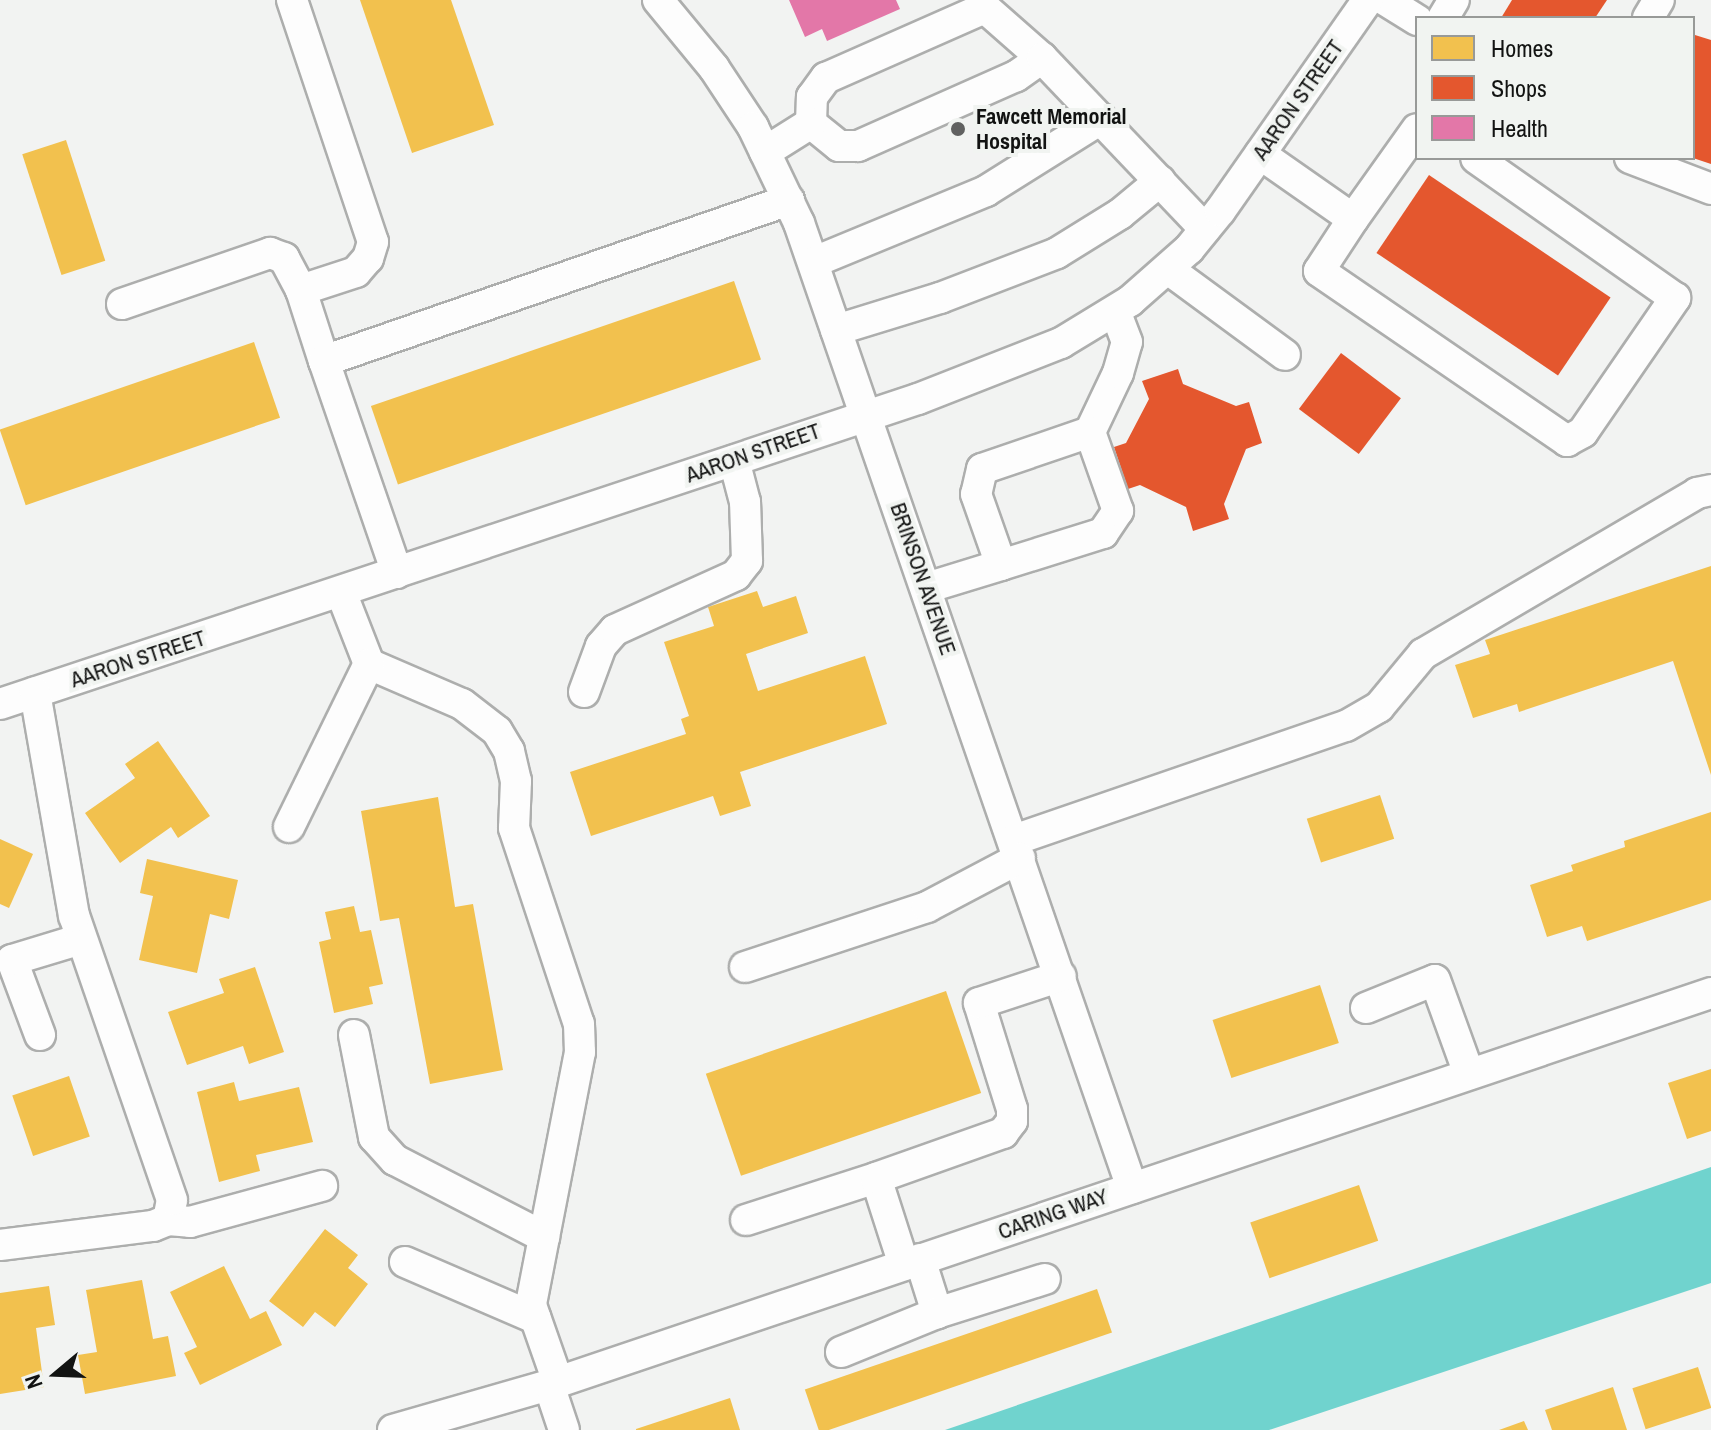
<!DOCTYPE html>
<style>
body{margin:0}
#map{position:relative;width:1711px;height:1430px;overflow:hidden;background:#f2f3f2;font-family:"Archivo Narrow",sans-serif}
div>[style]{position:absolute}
.water>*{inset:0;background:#70d3ce}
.homes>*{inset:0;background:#f2c14e;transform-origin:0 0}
.shops>*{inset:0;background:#e4572e;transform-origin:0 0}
.health>*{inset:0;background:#e377a8}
.roads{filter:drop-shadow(2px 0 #adaead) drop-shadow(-2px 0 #adaead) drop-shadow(0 2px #adaead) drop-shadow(0 -2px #adaead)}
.minor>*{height:30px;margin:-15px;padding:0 15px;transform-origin:15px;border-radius:15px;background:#fdfdfd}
.dots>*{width:22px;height:22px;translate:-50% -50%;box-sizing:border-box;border:4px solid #f1f4f1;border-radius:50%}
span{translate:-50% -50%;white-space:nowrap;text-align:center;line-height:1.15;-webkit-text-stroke:8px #f1f4f1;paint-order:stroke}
.street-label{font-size:22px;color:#121312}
.poi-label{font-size:22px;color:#121312;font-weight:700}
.left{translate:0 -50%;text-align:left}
.legend{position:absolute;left:1415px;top:16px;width:280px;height:144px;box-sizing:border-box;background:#f1f4f1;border:2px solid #989a98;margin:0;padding:10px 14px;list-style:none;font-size:24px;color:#121312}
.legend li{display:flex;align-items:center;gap:16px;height:40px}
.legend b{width:40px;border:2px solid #989a98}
.north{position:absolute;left:16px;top:1334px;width:80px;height:80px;-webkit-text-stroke:6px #f1f4f1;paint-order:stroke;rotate:251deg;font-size:22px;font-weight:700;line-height:32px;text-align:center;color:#121312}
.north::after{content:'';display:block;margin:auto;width:28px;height:36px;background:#121312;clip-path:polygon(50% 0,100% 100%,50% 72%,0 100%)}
</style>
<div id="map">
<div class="water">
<div style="clip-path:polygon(1711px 1167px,1711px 1283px,1269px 1430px,945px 1430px)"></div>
</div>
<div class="homes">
<div style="clip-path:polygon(360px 0,451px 0,494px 125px,412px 153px)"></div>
<div style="left:66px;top:140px;width:127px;height:46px;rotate:72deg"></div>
<div style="left:734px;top:281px;width:83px;height:384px;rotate:71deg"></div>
<div style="left:254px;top:342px;width:80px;height:269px;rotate:71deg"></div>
<div style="clip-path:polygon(1711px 566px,1711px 775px,1673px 661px,1519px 712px,1517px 704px,1473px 718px,1455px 665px,1490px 654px,1485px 640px)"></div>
<div style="clip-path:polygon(757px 591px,763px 607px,796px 596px,808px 633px,746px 654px,758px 691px,865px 656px,887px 724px,740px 772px,751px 806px,720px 816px,713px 796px,591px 836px,570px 772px,686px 734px,681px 719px,689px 716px,664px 642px,714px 626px,708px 607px)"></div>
<div style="clip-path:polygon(158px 741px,210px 816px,178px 838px,171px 827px,120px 863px,85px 813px,135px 778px,125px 764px)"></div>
<div style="left:1380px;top:795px;width:46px;height:77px;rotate:72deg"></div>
<div style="clip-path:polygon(438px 797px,455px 907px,473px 904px,503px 1070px,430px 1084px,399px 918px,380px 921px,361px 811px)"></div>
<div style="clip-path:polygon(1711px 812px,1711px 900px,1587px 941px,1582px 926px,1547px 937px,1530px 885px,1573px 871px,1571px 865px,1625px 847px,1624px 841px)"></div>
<div style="clip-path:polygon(0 839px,33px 854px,9px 908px,0 904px)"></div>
<div style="clip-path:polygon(147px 859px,238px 880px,229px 919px,210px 914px,197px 973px,139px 960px,153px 896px,140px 893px)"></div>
<div style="clip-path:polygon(354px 906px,360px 932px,371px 930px,383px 984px,369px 987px,373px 1004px,334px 1013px,319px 942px,331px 939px,325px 912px)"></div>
<div style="clip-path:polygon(255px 967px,284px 1052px,249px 1064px,243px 1046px,187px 1065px,168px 1012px,224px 993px,219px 979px)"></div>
<div style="left:1320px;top:985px;width:61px;height:113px;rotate:72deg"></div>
<div style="left:946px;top:991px;width:108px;height:254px;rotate:71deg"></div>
<div style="clip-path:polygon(1711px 1069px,1711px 1131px,1687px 1139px,1668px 1083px)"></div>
<div style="left:69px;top:1076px;width:64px;height:60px;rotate:71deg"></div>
<div style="clip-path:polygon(234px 1082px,239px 1101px,299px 1087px,313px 1142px,256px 1155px,260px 1171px,219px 1182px,197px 1092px)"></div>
<div style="left:1359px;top:1185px;width:59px;height:115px;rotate:71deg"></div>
<div style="clip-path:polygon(325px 1229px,358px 1255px,348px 1268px,368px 1284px,335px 1327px,315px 1312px,303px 1327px,269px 1301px)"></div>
<div style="clip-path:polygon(224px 1266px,250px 1319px,266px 1311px,282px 1345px,200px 1385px,184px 1353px,197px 1347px,170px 1292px)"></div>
<div style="clip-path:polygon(142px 1280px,153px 1339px,168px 1336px,176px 1376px,85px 1394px,78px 1355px,97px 1352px,86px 1290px)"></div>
<div style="clip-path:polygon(49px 1286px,55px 1325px,36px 1328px,44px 1387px,0 1394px,0 1293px)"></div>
<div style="left:1097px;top:1289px;width:46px;height:309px;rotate:71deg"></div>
<div style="left:1698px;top:1367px;width:43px;height:69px;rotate:72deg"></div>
<div style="clip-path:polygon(1613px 1387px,1627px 1430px,1552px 1430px,1545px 1410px)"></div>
<div style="clip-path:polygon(730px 1398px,740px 1430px,636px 1430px,636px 1429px)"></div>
<div style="clip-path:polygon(1524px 1421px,1528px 1430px,1499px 1430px)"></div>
</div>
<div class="shops">
<div style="clip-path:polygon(1512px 0,1607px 0,1595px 18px,1501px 18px)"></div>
<div style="clip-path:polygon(1695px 35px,1711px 40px,1711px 164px,1693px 158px)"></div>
<div style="left:1429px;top:175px;width:219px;height:94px;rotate:34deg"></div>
<div style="left:1341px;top:353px;width:75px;height:70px;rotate:37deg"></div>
<div style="clip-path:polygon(1178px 369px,1183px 384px,1236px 406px,1249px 402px,1262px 443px,1246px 449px,1224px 504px,1229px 519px,1193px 531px,1186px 507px,1140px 485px,1128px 489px,1114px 447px,1126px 443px,1149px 399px,1142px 381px)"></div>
</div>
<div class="health">
<div style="clip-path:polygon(789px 0,896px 0,900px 9px,827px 41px,822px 29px,805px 37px)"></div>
</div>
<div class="roads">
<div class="minor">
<div style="left:292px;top:0;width:255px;rotate:71.5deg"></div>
<div style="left:373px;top:242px;width:17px;rotate:107deg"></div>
<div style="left:368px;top:258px;width:18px;rotate:131deg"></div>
<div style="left:356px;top:272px;width:58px;rotate:161.9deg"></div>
<div style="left:301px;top:290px;width:75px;rotate:72.1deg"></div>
<div style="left:658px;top:0;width:88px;rotate:50.5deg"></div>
<div style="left:714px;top:68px;width:71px;rotate:56.5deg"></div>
<div style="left:753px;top:127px;width:106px;rotate:64.4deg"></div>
<div style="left:799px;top:223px;width:1021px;rotate:70.96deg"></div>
<div style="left:1385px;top:0;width:38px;rotate:32deg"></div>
<div style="left:1443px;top:18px;width:21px;rotate:-59deg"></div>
<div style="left:1648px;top:18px;width:21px;rotate:-59deg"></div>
<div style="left:1042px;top:58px;width:32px;rotate:145deg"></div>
<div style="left:1016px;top:76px;width:173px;rotate:156.1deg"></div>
<div style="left:858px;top:146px;width:19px;rotate:180deg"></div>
<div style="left:839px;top:146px;width:36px;rotate:-141deg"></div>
<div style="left:811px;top:123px;width:26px;rotate:-88deg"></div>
<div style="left:812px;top:97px;width:24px;rotate:-54deg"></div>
<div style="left:826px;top:78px;width:174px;rotate:-23.8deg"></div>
<div style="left:985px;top:8px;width:76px;rotate:41.3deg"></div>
<div style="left:1042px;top:58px;width:236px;rotate:46.4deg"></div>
<div style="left:765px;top:152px;width:54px;rotate:-32.2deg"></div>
<div style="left:1260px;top:154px;width:113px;rotate:35deg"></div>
<div style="left:1353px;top:219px;width:62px;rotate:123.2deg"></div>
<div style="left:1319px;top:271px;width:301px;rotate:34.4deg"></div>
<div style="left:1567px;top:441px;width:18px;rotate:-29deg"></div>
<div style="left:1583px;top:432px;width:163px;rotate:-55.5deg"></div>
<div style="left:1675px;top:298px;width:243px;rotate:-144.9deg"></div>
<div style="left:1630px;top:158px;width:87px;rotate:20.9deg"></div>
<div style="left:1353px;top:219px;width:110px;rotate:-54.6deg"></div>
<div style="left:814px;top:262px;width:186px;rotate:-22.4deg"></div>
<div style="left:986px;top:191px;width:136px;rotate:-32.1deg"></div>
<div style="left:1168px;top:269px;width:145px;rotate:36.3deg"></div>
<div style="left:122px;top:304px;width:157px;rotate:-19deg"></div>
<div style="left:270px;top:253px;width:15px;rotate:20deg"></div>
<div style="left:284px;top:258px;width:36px;rotate:62deg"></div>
<div style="left:836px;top:330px;width:109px;rotate:-17.1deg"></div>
<div style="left:940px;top:298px;width:125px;rotate:-21deg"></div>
<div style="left:1057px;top:253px;width:74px;rotate:-31.8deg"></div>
<div style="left:1120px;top:214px;width:52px;rotate:-39.5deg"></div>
<div style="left:1090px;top:432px;width:65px;rotate:-64.6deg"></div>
<div style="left:1118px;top:373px;width:32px;rotate:-74deg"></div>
<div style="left:1127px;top:342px;width:33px;rotate:-111deg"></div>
<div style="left:397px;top:573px;width:224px;rotate:-109deg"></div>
<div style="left:324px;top:361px;width:492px;rotate:-19.1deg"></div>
<div style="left:926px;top:588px;width:78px;rotate:-17deg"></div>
<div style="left:1001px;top:565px;width:107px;rotate:-17.4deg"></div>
<div style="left:1103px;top:533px;width:27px;rotate:-56deg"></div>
<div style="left:1118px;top:511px;width:84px;rotate:-109.5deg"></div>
<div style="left:1090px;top:432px;width:114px;rotate:161.1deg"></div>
<div style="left:982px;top:469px;width:26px;rotate:103deg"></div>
<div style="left:976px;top:494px;width:75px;rotate:70.6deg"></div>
<div style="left:341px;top:592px;width:77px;rotate:68.7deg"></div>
<div style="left:369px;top:664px;width:101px;rotate:23.3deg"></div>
<div style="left:462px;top:704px;width:44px;rotate:37.6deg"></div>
<div style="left:497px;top:731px;width:23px;rotate:59deg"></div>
<div style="left:509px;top:751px;width:31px;rotate:77deg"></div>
<div style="left:516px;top:781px;width:47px;rotate:92.4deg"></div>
<div style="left:514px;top:828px;width:206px;rotate:71.7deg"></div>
<div style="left:579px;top:1024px;width:28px;rotate:88deg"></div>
<div style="left:580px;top:1052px;width:258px;rotate:101deg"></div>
<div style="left:531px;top:1305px;width:82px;rotate:70.7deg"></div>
<div style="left:584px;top:692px;width:49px;rotate:-69.7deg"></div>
<div style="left:601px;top:646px;width:21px;rotate:-49deg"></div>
<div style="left:615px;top:630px;width:133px;rotate:-24.4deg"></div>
<div style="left:736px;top:575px;width:18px;rotate:-52deg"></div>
<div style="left:747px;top:561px;width:59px;rotate:-91.9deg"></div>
<div style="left:745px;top:502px;width:43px;rotate:-104.7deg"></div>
<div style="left:0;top:704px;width:967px;rotate:-18.38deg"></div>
<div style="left:918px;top:399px;width:154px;rotate:-21.4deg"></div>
<div style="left:1061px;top:343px;width:81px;rotate:-31.3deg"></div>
<div style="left:1130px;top:301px;width:79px;rotate:-41.4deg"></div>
<div style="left:1189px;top:249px;width:49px;rotate:-50.8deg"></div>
<div style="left:1220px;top:211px;width:258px;rotate:-55deg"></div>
<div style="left:289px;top:827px;width:182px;rotate:-63.9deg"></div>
<div style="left:1014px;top:840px;width:351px;rotate:-19deg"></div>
<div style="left:1346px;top:726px;width:38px;rotate:-30deg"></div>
<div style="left:1379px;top:707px;width:69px;rotate:-50.3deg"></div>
<div style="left:1423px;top:654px;width:318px;rotate:-30.4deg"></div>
<div style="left:1697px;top:493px;width:14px;rotate:-12deg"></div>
<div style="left:745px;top:967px;width:192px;rotate:-18.2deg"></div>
<div style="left:927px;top:907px;width:105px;rotate:-27.8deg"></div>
<div style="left:1366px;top:1008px;width:74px;rotate:-22.1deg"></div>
<div style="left:1435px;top:980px;width:100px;rotate:70.1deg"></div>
<div style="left:40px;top:1035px;width:80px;rotate:-110.5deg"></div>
<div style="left:12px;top:960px;width:72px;rotate:-16.9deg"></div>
<div style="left:354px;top:1035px;width:104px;rotate:78.9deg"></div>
<div style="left:374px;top:1137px;width:31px;rotate:48deg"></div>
<div style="left:395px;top:1160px;width:168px;rotate:27.3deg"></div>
<div style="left:168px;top:1220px;width:22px;rotate:5deg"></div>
<div style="left:190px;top:1222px;width:137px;rotate:-15.3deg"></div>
<div style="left:746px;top:1220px;width:137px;rotate:-17.9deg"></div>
<div style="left:0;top:1245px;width:154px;rotate:-7.1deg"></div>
<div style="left:153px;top:1226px;width:16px;rotate:-22deg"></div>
<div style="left:168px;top:1220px;width:20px;rotate:-79deg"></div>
<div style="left:172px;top:1200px;width:300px;rotate:-109deg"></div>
<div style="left:74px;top:916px;width:227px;rotate:-99.9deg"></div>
<div style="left:920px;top:1259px;width:57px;rotate:72.5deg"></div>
<div style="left:405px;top:1262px;width:142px;rotate:23.3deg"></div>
<div style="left:904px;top:1265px;width:91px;rotate:-107.8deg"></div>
<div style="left:876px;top:1178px;width:135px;rotate:-19.5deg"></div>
<div style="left:1003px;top:1133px;width:15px;rotate:-53deg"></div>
<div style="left:1012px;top:1121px;width:12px;rotate:-90deg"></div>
<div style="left:1012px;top:1109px;width:111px;rotate:-107.3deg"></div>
<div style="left:979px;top:1003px;width:86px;rotate:-18.2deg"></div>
<div style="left:841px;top:1352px;width:104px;rotate:-22.1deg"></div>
<div style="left:937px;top:1313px;width:113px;rotate:-17.5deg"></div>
<div style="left:549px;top:1385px;width:47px;rotate:71.6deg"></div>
<div style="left:393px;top:1430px;width:162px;rotate:-16.1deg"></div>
<div style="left:549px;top:1385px;width:1226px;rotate:-18.64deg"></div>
</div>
</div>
<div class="dots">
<div style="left:958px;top:129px;background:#606160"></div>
</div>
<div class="street-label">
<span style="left:1298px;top:100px;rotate:-55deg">AARON STREET</span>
<span style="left:753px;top:453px;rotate:-19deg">AARON STREET</span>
<span style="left:923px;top:579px;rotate:71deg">BRINSON AVENUE</span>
<span style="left:138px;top:659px;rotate:-18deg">AARON STREET</span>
<span style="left:1053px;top:1214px;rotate:-19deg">CARING WAY</span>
</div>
<div class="poi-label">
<span class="left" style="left:976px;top:129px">Fawcett Memorial<br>Hospital</span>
</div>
<ul class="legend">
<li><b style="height:22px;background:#f2c14e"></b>Homes</li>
<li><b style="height:22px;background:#e4572e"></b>Shops</li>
<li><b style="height:22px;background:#e377a8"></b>Health</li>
</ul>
<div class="north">N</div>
</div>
